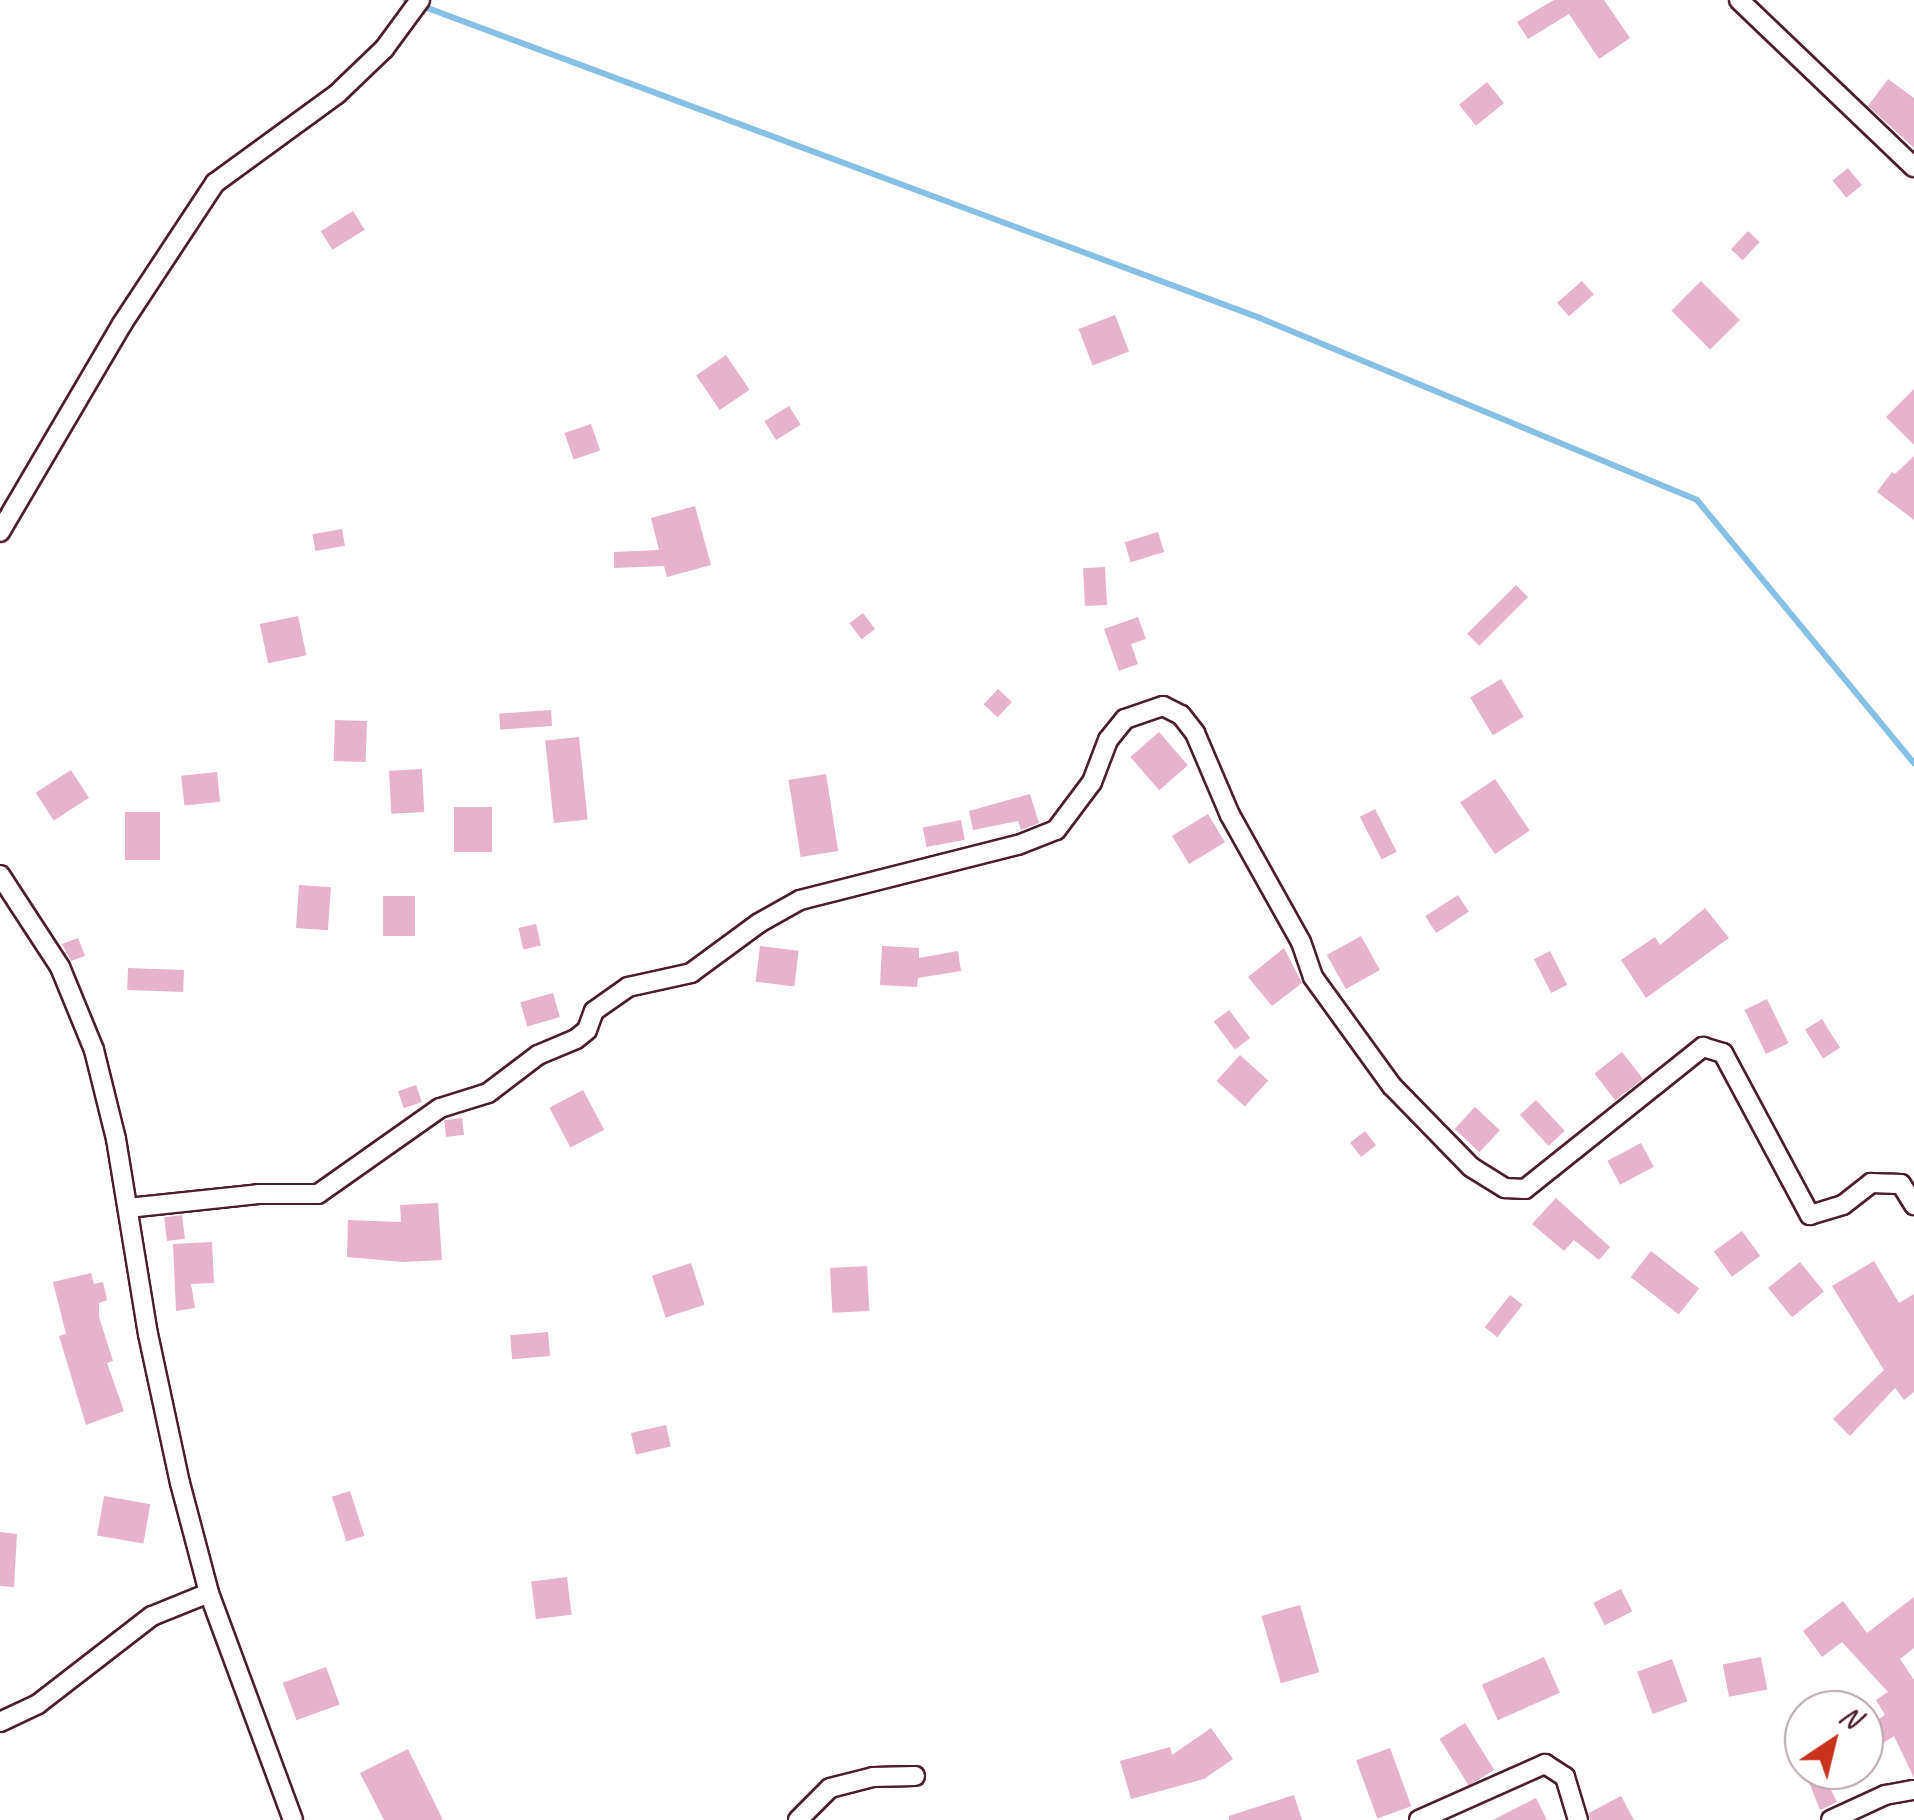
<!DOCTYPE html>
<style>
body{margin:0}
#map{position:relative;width:1914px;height:1820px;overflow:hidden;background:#fff;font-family:Caveat,sans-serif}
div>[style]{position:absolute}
.stream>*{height:6px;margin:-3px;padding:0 3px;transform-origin:3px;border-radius:3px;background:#86c0e5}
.building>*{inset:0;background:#e6b2cc;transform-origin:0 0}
.roads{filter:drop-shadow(2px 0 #4a1f2b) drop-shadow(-2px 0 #4a1f2b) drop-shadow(0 2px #4a1f2b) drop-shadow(0 -2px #4a1f2b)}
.minor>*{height:18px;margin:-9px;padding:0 9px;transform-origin:9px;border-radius:9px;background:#fff}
span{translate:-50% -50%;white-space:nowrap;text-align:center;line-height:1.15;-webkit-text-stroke:10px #fff;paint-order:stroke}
.north{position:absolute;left:1784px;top:1690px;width:100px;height:100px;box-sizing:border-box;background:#fff;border:2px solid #b7a5aa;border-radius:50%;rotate:35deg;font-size:28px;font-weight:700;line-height:40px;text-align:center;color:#4a1f2b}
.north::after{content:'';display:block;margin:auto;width:35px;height:45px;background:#c8321e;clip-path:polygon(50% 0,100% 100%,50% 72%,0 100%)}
</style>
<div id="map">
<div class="stream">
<div style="left:406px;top:0;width:911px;rotate:20.42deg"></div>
<div style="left:1260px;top:318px;width:473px;rotate:22.6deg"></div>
<div style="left:1697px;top:500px;width:341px;rotate:50.5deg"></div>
</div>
<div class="building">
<div style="clip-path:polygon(1554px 0,1604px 0,1630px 38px,1599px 59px,1569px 14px,1528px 39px,1517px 22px)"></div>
<div style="clip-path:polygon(1888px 79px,1914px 98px,1914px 148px,1868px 106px)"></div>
<div style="left:1487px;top:82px;width:27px;height:36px;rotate:51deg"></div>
<div style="left:1848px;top:168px;width:22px;height:20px;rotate:51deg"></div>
<div style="left:353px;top:211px;width:22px;height:38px;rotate:58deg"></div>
<div style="left:1748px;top:231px;width:16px;height:25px;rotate:43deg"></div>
<div style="left:1582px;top:281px;width:18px;height:33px;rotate:49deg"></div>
<div style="left:1701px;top:281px;width:55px;height:42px;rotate:45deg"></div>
<div style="left:1115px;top:315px;width:39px;height:39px;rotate:69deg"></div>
<div style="left:726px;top:355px;width:42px;height:36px;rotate:56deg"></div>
<div style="clip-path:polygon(1914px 389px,1914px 445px,1886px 417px)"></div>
<div style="left:789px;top:406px;width:22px;height:29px;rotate:58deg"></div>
<div style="left:591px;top:424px;width:28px;height:28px;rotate:71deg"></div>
<div style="clip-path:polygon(1914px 456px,1914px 520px,1877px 492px,1892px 472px,1895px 474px)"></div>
<div style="clip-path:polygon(695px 506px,711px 565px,667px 577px,664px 566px,614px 568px,614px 552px,659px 550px,651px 518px)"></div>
<div style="left:342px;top:529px;width:17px;height:30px;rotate:80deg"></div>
<div style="left:1158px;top:532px;width:21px;height:35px;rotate:73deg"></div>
<div style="left:1105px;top:567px;width:38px;height:22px;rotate:87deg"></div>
<div style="left:1516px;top:585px;width:17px;height:69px;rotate:45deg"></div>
<div style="left:863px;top:613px;width:20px;height:17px;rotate:53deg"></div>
<div style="left:298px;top:616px;width:40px;height:39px;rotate:78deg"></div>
<div style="clip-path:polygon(1138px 617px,1146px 639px,1131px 644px,1138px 664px,1119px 671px,1104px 629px)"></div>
<div style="left:1501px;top:679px;width:44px;height:36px;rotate:59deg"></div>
<div style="left:998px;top:689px;width:19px;height:21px;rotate:43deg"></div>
<div style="left:551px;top:710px;width:16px;height:52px;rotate:86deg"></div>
<div style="left:335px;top:720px;width:32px;height:41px;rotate:2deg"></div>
<div style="left:1159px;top:732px;width:44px;height:38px;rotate:49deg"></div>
<div style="left:579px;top:737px;width:83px;height:34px;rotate:84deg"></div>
<div style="left:422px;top:769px;width:43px;height:33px;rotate:87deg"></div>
<div style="left:71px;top:770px;width:33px;height:42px;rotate:57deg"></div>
<div style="left:217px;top:772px;width:30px;height:36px;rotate:84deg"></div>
<div style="left:826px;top:774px;width:78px;height:38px;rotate:81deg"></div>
<div style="left:1495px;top:779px;width:62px;height:42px;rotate:56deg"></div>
<div style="clip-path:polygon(1030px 794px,1039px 823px,1021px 830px,1018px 821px,973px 830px,969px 811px)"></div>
<div style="left:454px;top:807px;width:38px;height:45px"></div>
<div style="left:1375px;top:809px;width:48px;height:17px;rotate:63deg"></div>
<div style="left:125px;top:812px;width:35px;height:48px"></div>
<div style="left:1208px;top:814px;width:33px;height:42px;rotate:59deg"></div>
<div style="left:961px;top:820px;width:20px;height:39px;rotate:79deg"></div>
<div style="left:299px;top:885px;width:32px;height:43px;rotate:4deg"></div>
<div style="left:1458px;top:895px;width:20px;height:39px;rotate:57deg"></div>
<div style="left:383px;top:896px;width:32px;height:40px"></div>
<div style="clip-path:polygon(1705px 908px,1729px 938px,1646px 998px,1621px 960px,1655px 937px,1660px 945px)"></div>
<div style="left:536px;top:924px;width:22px;height:18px;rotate:77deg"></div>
<div style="left:1361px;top:936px;width:39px;height:39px;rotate:61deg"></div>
<div style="clip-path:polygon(78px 938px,85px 956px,71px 961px,62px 944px)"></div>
<div style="left:760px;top:946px;width:39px;height:36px;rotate:7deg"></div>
<div style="clip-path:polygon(882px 946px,919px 948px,919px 958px,958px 951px,961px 971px,918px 978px,917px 987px,880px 985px)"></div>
<div style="clip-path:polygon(1284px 948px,1302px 983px,1272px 1006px,1248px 977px)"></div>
<div style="left:1550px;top:951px;width:38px;height:18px;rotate:63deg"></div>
<div style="left:128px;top:968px;width:56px;height:22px;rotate:2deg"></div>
<div style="left:553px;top:993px;width:25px;height:34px;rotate:74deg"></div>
<div style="left:1767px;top:999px;width:49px;height:25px;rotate:64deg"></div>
<div style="left:1229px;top:1010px;width:35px;height:19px;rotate:53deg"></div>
<div style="left:1822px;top:1019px;width:34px;height:20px;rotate:58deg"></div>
<div style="left:1622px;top:1052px;width:34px;height:35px;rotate:52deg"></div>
<div style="left:1240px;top:1055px;width:38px;height:35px;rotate:42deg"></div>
<div style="left:416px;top:1085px;width:18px;height:19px;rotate:71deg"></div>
<div style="left:583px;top:1090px;width:45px;height:38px;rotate:62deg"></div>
<div style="left:1536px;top:1100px;width:42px;height:22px;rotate:47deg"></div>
<div style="left:1475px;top:1107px;width:34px;height:30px;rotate:43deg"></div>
<div style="left:462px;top:1118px;width:17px;height:18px;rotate:83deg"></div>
<div style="left:1365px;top:1131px;width:18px;height:19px;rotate:52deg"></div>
<div style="left:1641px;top:1143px;width:27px;height:38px;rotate:62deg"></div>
<div style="clip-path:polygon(1556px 1198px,1610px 1247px,1599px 1260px,1574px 1240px,1564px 1251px,1532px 1224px)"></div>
<div style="clip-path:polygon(438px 1203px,442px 1260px,403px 1262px,347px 1257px,348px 1220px,401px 1222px,400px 1205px)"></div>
<div style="left:182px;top:1215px;width:24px;height:18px;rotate:83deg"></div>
<div style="left:1742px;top:1231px;width:31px;height:35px;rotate:54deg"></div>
<div style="clip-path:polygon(212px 1242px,214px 1283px,191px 1284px,195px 1308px,176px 1311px,173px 1244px)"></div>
<div style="left:1651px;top:1251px;width:61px;height:33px;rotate:38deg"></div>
<div style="clip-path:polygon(1874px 1261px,1899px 1303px,1914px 1294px,1914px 1392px,1904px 1400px,1895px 1388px,1850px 1436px,1833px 1419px,1884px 1370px,1832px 1286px)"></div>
<div style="left:1800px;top:1262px;width:38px;height:41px;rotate:51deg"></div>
<div style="left:691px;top:1263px;width:44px;height:41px;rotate:72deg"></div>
<div style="left:867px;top:1266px;width:45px;height:37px;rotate:87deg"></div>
<div style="clip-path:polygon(91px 1273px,94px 1284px,103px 1282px,107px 1300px,99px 1303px,99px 1317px,113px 1361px,107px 1363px,124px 1411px,86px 1425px,59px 1336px,66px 1334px,53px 1282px)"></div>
<div style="left:1510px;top:1295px;width:16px;height:41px;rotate:38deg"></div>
<div style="left:548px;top:1332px;width:24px;height:38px;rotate:85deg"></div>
<div style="left:666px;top:1425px;width:22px;height:36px;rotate:77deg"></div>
<div style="left:350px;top:1491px;width:47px;height:19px;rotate:72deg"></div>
<div style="left:104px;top:1496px;width:47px;height:40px;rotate:10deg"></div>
<div style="clip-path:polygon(0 1532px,17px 1534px,14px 1587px,0 1586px)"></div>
<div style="left:567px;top:1577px;width:38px;height:36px;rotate:83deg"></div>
<div style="left:1621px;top:1589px;width:25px;height:31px;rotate:63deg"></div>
<div style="clip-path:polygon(1914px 1597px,1914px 1648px,1900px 1659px,1914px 1680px,1914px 1778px,1894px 1736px,1864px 1755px,1864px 1728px,1885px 1715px,1876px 1700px,1888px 1692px,1842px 1642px,1822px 1657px,1803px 1631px,1843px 1601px,1867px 1633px)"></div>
<div style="left:1300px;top:1605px;width:70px;height:40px;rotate:74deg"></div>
<div style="left:1544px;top:1657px;width:39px;height:68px;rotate:66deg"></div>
<div style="left:1761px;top:1657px;width:33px;height:39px;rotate:79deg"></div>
<div style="left:1672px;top:1659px;width:45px;height:37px;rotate:70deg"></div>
<div style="left:326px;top:1667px;width:40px;height:46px;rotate:70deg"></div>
<div style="left:1465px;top:1723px;width:55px;height:30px;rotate:58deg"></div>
<div style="clip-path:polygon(1211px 1728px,1233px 1759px,1204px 1779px,1131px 1799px,1120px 1761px,1170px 1747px,1172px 1755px)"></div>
<div style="left:1390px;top:1748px;width:62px;height:36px;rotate:70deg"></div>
<div style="clip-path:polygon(408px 1749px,443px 1820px,384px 1820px,360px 1773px)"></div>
<div style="clip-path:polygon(1821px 1770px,1837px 1802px,1820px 1810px,1807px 1777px)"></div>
<div style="clip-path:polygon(1294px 1795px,1302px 1820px,1229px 1820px,1229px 1816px)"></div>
<div style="clip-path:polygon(1621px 1796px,1634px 1820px,1590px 1820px,1589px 1813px)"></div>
<div style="clip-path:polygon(1536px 1798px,1547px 1820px,1493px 1820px)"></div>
</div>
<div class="roads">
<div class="minor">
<div style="left:1739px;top:0;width:242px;rotate:43.7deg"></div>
<div style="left:0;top:532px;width:241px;rotate:-59.6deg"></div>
<div style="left:122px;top:324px;width:169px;rotate:-56.6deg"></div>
<div style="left:215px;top:183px;width:151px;rotate:-36.1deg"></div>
<div style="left:337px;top:94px;width:65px;rotate:-43.8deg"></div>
<div style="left:384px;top:49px;width:61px;rotate:-53.7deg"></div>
<div style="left:0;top:875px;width:110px;rotate:56.9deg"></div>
<div style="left:60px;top:967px;width:90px;rotate:67.7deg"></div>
<div style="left:94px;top:1050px;width:92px;rotate:76.1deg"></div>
<div style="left:116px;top:1139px;width:198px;rotate:80.7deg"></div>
<div style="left:148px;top:1334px;width:152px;rotate:77.9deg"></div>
<div style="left:180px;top:1483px;width:114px;rotate:75.2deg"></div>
<div style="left:209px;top:1593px;width:242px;rotate:69.7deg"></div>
<div style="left:128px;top:1208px;width:131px;rotate:-6.1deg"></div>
<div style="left:258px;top:1194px;width:60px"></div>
<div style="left:318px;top:1194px;width:149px;rotate:-35.2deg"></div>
<div style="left:440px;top:1108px;width:50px;rotate:-17.4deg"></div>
<div style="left:488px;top:1093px;width:63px;rotate:-37.2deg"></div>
<div style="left:538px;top:1055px;width:41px;rotate:-22.8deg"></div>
<div style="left:576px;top:1039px;width:14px;rotate:-39deg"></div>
<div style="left:587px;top:1030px;width:20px;rotate:-70deg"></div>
<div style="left:594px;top:1011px;width:42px;rotate:-35.2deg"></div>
<div style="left:628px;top:987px;width:65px;rotate:-12.5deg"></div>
<div style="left:691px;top:973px;width:84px;rotate:-36.3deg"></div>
<div style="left:759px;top:923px;width:47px;rotate:-29.3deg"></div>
<div style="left:800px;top:900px;width:225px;rotate:-14.2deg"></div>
<div style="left:1018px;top:845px;width:41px;rotate:-21.5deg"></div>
<div style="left:1056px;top:830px;width:60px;rotate:-53.1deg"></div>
<div style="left:1092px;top:782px;width:45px;rotate:-69.1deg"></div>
<div style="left:1108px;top:740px;width:27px;rotate:-51deg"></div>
<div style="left:1125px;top:719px;width:40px;rotate:-18.9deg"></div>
<div style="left:1163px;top:706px;width:20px;rotate:27deg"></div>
<div style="left:1181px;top:715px;width:23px;rotate:52deg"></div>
<div style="left:1195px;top:733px;width:89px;rotate:66.9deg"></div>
<div style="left:1230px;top:815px;width:145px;rotate:60.8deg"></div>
<div style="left:1301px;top:942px;width:37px;rotate:71deg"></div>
<div style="left:1313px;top:977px;width:135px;rotate:54.1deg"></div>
<div style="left:1392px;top:1086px;width:113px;rotate:45.7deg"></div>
<div style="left:1471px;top:1167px;width:40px;rotate:32deg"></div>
<div style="left:1505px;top:1188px;width:20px;rotate:3deg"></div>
<div style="left:1525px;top:1189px;width:228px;rotate:-38.6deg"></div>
<div style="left:1703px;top:1047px;width:21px;rotate:17deg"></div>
<div style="left:1723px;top:1053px;width:184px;rotate:61.8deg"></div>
<div style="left:1810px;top:1215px;width:34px;rotate:-17deg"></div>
<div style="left:1843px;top:1205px;width:36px;rotate:-38deg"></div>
<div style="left:1871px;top:1183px;width:30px;rotate:2deg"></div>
<div style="left:1901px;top:1184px;width:25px;rotate:58deg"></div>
<div style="left:0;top:1722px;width:42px;rotate:-25.3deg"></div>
<div style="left:38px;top:1704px;width:144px;rotate:-37.7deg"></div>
<div style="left:152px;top:1616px;width:61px;rotate:-22deg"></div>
<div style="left:798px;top:1820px;width:45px;rotate:-45deg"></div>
<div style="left:830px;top:1788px;width:44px;rotate:-14.3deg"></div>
<div style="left:873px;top:1777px;width:42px;rotate:-1.4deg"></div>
<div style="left:1419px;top:1820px;width:138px;rotate:-24deg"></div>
<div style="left:1545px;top:1764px;width:24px;rotate:33deg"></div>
<div style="left:1565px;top:1777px;width:45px;rotate:73.2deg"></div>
<div style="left:1831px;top:1820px;width:60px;rotate:-24.8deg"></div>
<div style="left:1885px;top:1795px;width:29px;rotate:-10deg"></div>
</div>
</div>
<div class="north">N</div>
</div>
